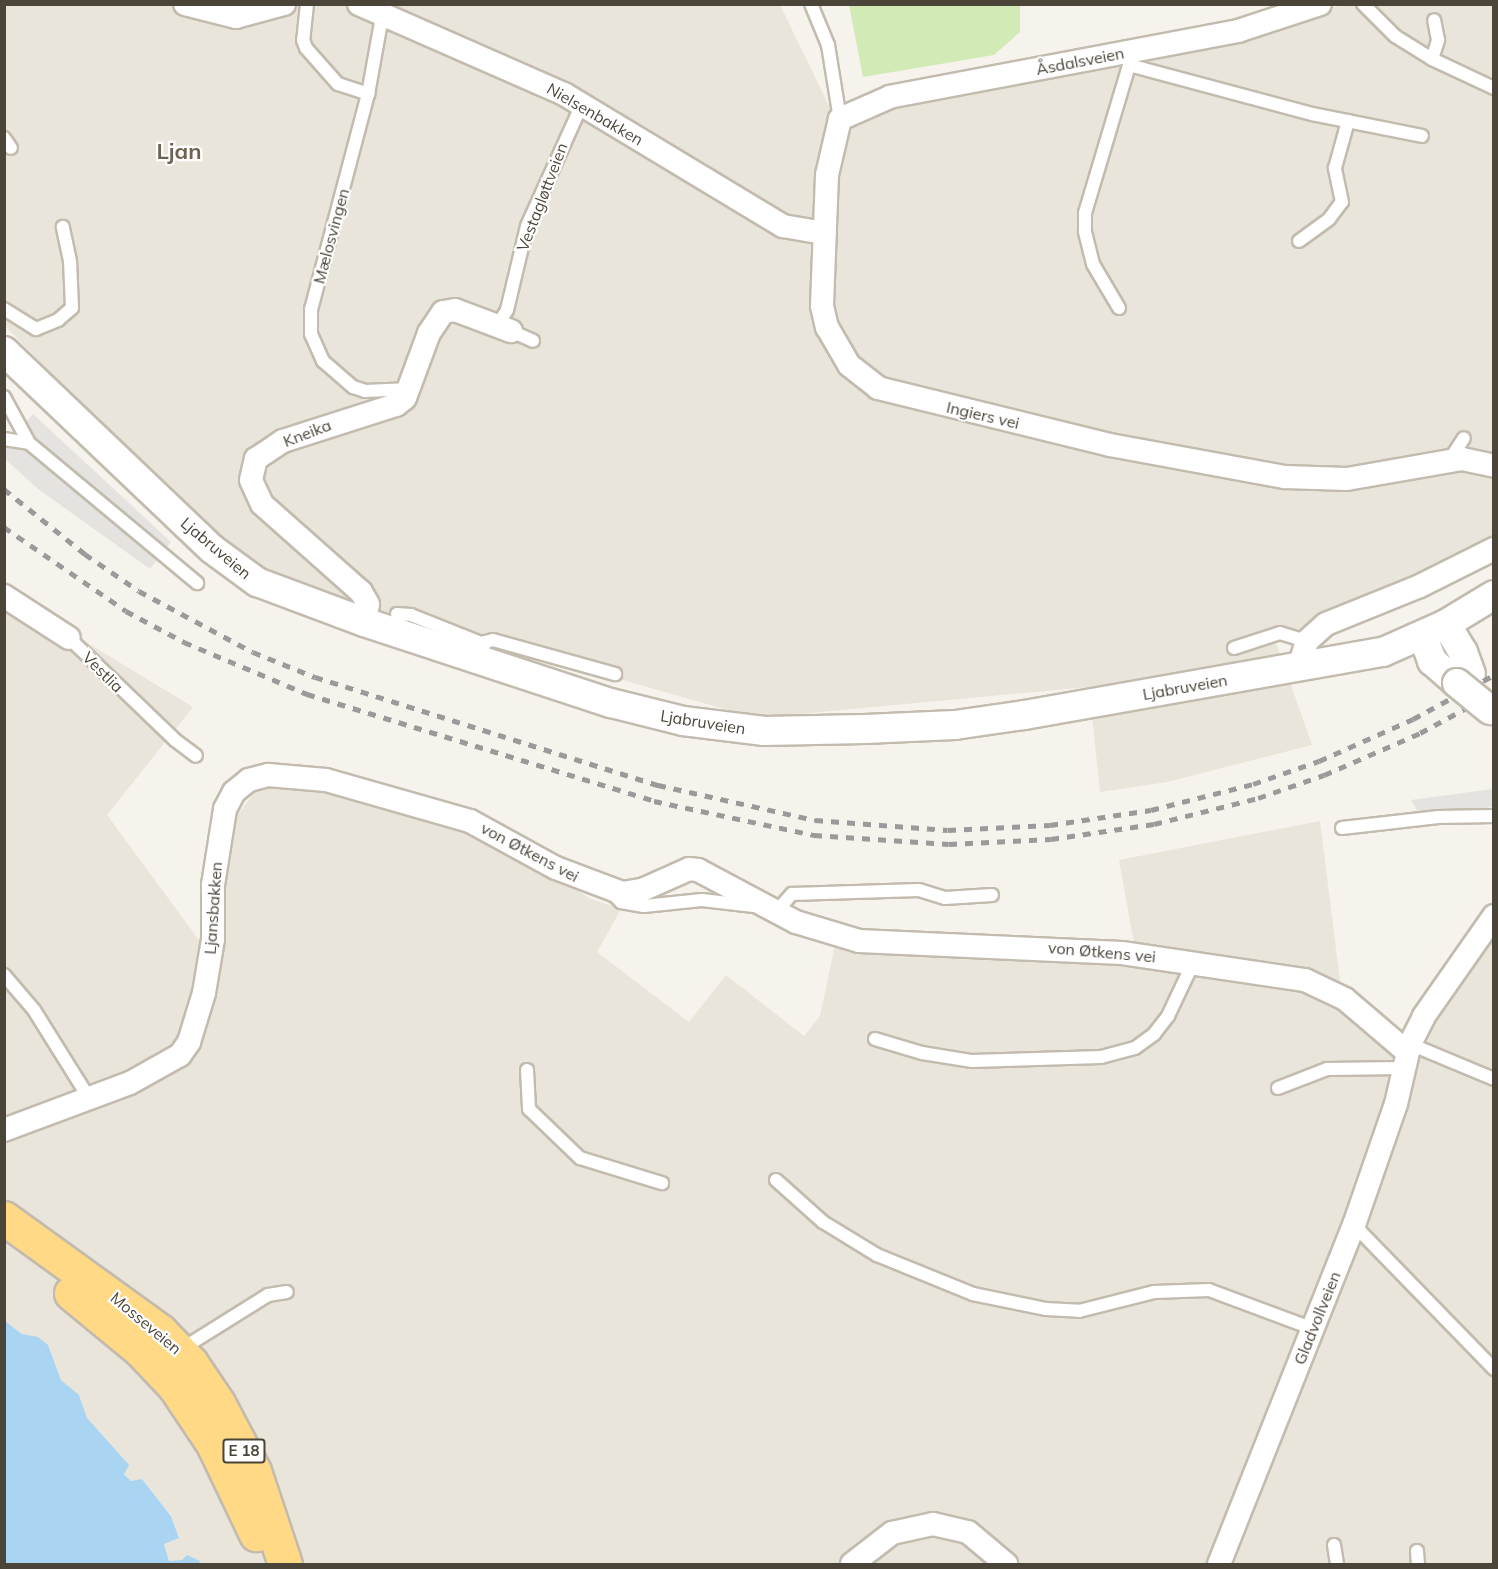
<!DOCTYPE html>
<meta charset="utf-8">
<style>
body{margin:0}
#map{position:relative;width:1498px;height:1569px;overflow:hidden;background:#f6f3ec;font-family:Mulish,sans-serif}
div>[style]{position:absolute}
.residential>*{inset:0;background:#eae5da}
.green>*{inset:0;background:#d2eab5}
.parking>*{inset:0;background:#e5e3e0}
.water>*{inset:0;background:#a9d4f2}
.roads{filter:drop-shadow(2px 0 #c2bbae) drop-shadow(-2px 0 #c2bbae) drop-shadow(0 2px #c2bbae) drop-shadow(0 -2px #c2bbae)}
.service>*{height:12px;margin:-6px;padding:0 6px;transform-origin:6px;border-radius:6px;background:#fff}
.minor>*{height:22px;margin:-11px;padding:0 11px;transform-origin:11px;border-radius:11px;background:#fff}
.tertiary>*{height:28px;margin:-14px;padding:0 14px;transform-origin:14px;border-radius:14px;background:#fff}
.trunk>*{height:33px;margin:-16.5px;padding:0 16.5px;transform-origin:16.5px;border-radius:16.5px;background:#ffd985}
.rail>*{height:4.5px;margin-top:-2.25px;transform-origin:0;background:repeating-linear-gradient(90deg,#9a9a9a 0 8px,transparent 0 16px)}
.bridges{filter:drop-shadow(2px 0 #c2bbae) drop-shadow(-2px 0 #c2bbae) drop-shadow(0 2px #c2bbae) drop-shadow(0 -2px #c2bbae)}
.tertiary-bridge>*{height:28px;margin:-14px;padding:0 14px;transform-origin:14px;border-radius:14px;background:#fff}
span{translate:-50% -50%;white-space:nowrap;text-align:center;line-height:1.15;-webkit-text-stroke:4.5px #fff;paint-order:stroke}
.shield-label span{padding:2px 4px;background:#fff;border:2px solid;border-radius:4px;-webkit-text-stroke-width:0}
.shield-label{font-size:15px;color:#4b4439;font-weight:700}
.street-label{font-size:16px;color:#4b4439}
.district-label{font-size:22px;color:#6e6250;font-weight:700}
.frame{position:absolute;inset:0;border:6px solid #4b4439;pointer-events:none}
</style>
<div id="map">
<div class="residential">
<div style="clip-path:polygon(5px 5px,780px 5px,831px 110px,1344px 5px,1493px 5px,1493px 563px,1326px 639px,1276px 643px,1312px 745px,1167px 782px,1100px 792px,1089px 687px,756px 718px,318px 593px,252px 562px,159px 484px,5px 326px)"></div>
<div style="clip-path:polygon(4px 601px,76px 636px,193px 707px,107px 815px,218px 966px,227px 841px,238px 814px,254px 793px,271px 783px,292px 780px,451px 821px,512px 848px,591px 899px,621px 909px,597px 952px,689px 1022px,726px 975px,804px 1036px,820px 1016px,836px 940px,1137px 960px,1119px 860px,1320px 821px,1343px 1005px,1414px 1058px,1436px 1017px,1493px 934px,1493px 1564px,199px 1564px,197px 1559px,169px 1561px,164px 1544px,179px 1538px,171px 1515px,142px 1479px,131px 1481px,124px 1473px,126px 1467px,87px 1418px,79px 1395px,61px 1380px,48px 1345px,22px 1334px,5px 1320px)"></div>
</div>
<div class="green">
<div style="clip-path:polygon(849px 5px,1020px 5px,1020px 32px,994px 55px,863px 77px)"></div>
</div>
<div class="parking">
<div style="clip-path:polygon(33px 414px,171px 542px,150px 569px,38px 489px,5px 459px,5px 444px)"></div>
<div style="clip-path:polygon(1493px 789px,1493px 807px,1420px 816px,1411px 800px)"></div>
</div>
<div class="water">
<div style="clip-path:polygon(4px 1320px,22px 1334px,38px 1337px,48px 1345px,61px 1380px,79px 1395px,87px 1418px,129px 1465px,124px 1474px,131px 1481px,142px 1479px,171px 1516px,179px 1538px,164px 1544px,169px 1561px,182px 1560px,187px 1555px,200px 1561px,199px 1564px,5px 1564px)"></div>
</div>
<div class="roads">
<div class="service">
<div style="left:307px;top:4px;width:36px;rotate:96deg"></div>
<div style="left:303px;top:40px;width:9px;rotate:69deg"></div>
<div style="left:306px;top:48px;width:48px;rotate:48.4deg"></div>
<div style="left:338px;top:84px;width:32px;rotate:18deg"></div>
<div style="left:811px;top:4px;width:44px;rotate:67.5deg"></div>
<div style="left:828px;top:45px;width:75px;rotate:80.8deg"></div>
<div style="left:1363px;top:4px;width:45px;rotate:45deg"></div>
<div style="left:1395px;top:36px;width:44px;rotate:31.9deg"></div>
<div style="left:1432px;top:59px;width:68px;rotate:25.1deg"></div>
<div style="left:383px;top:11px;width:84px;rotate:100.2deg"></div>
<div style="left:368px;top:94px;width:222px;rotate:104.8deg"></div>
<div style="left:311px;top:309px;width:25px;rotate:90deg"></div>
<div style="left:311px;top:334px;width:30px;rotate:66deg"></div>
<div style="left:323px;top:361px;width:40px;rotate:41deg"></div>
<div style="left:353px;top:387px;width:13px;rotate:18deg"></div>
<div style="left:365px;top:391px;width:45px;rotate:-2.5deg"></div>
<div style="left:1432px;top:59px;width:20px;rotate:-72deg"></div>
<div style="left:1438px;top:40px;width:20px;rotate:-101deg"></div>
<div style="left:1129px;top:65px;width:189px;rotate:15deg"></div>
<div style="left:1312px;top:114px;width:112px;rotate:11.3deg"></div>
<div style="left:4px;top:138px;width:12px;rotate:55deg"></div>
<div style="left:1299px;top:241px;width:37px;rotate:-36deg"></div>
<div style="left:1329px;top:219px;width:21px;rotate:-53deg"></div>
<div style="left:1342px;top:202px;width:35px;rotate:-102deg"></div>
<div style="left:1335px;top:168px;width:49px;rotate:-74.5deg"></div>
<div style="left:1119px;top:308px;width:51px;rotate:-120.6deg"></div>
<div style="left:1093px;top:264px;width:34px;rotate:-104deg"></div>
<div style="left:1085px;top:231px;width:18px;rotate:-90deg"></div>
<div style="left:1085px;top:213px;width:161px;rotate:-73.4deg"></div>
<div style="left:4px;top:309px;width:38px;rotate:32deg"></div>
<div style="left:36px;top:329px;width:24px;rotate:-22deg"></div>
<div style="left:58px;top:320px;width:18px;rotate:-41deg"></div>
<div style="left:72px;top:308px;width:47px;rotate:-92.4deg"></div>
<div style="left:70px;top:261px;width:35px;rotate:-102deg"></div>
<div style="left:497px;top:326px;width:19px;rotate:-58deg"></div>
<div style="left:507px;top:310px;width:86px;rotate:-76.6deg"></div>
<div style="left:527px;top:226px;width:134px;rotate:-65.7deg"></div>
<div style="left:511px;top:331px;width:24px;rotate:24deg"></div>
<div style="left:4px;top:397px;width:52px;rotate:61.5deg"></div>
<div style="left:4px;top:439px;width:25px;rotate:9deg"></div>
<div style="left:29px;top:443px;width:219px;rotate:39.8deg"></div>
<div style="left:1449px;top:461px;width:27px;rotate:-57deg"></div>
<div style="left:397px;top:614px;width:14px;rotate:4deg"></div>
<div style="left:411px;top:615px;width:79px;rotate:21.7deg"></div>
<div style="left:69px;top:638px;width:147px;rotate:43.9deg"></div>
<div style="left:175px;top:740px;width:26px;rotate:37deg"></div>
<div style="left:1234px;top:648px;width:48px;rotate:-18.1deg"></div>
<div style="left:1280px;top:633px;width:28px;rotate:17deg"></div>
<div style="left:479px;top:660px;width:19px;rotate:-72deg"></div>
<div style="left:485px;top:642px;width:8px;rotate:-14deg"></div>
<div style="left:493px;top:640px;width:127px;rotate:15.6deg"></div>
<div style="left:1342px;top:828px;width:97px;rotate:-6.5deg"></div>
<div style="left:1438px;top:817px;width:56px;rotate:-1deg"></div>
<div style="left:614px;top:895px;width:10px;rotate:45deg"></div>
<div style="left:621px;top:902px;width:23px;rotate:10deg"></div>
<div style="left:644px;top:906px;width:58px;rotate:-5.9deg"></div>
<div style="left:702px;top:900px;width:52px;rotate:6.6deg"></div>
<div style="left:771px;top:910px;width:6px;rotate:9deg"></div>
<div style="left:777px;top:911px;width:23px;rotate:-49deg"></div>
<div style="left:792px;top:894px;width:127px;rotate:-1.8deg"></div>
<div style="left:919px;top:890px;width:27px;rotate:17deg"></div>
<div style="left:945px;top:898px;width:47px;rotate:-3.7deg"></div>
<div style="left:4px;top:975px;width:46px;rotate:49.4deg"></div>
<div style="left:34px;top:1010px;width:104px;rotate:58deg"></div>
<div style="left:875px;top:1039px;width:49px;rotate:16.6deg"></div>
<div style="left:922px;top:1053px;width:51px;rotate:9.1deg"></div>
<div style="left:972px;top:1061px;width:129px;rotate:-1.8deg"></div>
<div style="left:1101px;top:1057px;width:35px;rotate:-15deg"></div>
<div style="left:1135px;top:1048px;width:24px;rotate:-36deg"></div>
<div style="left:1154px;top:1034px;width:23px;rotate:-52deg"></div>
<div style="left:1168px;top:1016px;width:61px;rotate:-64.7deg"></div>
<div style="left:1410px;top:1044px;width:91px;rotate:22.6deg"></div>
<div style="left:527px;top:1070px;width:39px;rotate:87deg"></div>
<div style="left:529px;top:1109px;width:71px;rotate:43.9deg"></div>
<div style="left:580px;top:1158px;width:86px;rotate:17deg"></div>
<div style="left:1278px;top:1088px;width:53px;rotate:-21.2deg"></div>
<div style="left:1327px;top:1069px;width:76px;rotate:-0.8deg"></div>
<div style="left:776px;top:1180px;width:63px;rotate:41.8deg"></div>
<div style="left:823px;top:1222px;width:63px;rotate:31.4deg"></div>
<div style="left:877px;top:1255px;width:104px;rotate:22.1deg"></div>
<div style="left:973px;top:1294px;width:75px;rotate:11.6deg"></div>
<div style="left:1046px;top:1309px;width:33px;rotate:3deg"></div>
<div style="left:1079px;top:1311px;width:77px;rotate:-14.2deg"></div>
<div style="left:1154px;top:1292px;width:55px;rotate:-2.1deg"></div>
<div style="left:1209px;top:1290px;width:112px;rotate:20.4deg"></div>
<div style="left:1354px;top:1225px;width:201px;rotate:45.8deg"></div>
<div style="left:180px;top:1350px;width:104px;rotate:-32deg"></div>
<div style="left:268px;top:1295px;width:19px;rotate:-9deg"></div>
<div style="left:1334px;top:1545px;width:19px;rotate:81deg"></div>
<div style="left:1417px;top:1551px;width:13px;rotate:86deg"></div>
</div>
<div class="minor">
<div style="left:185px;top:4px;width:53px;rotate:14.3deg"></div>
<div style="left:236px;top:17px;width:50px;rotate:-15.2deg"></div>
<div style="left:359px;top:4px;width:224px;rotate:23.7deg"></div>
<div style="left:564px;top:94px;width:256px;rotate:31.1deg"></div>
<div style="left:783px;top:226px;width:42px;rotate:9.7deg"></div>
<div style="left:1320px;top:4px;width:86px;rotate:161.8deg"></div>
<div style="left:1238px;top:31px;width:354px;rotate:169.3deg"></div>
<div style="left:890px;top:97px;width:55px;rotate:156.3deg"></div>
<div style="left:840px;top:119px;width:57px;rotate:103.1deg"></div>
<div style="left:827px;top:175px;width:131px;rotate:92.2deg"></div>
<div style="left:822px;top:306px;width:22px;rotate:77deg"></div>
<div style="left:827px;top:327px;width:44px;rotate:59.9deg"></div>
<div style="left:849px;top:365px;width:37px;rotate:38deg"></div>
<div style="left:878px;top:388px;width:239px;rotate:13.8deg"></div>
<div style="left:1110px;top:445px;width:178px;rotate:10.4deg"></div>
<div style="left:1285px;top:477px;width:62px;rotate:1.8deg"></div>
<div style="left:1347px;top:479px;width:117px;rotate:-9.9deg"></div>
<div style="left:1462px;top:459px;width:33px;rotate:12deg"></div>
<div style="left:4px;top:596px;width:77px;rotate:32.9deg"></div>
<div style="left:364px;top:622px;width:18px;rotate:-77deg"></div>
<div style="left:368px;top:604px;width:14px;rotate:-120deg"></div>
<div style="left:361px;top:592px;width:132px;rotate:-138.4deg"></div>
<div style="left:262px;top:504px;width:26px;rotate:-115deg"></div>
<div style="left:251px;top:480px;width:22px;rotate:-77deg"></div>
<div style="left:256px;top:459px;width:32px;rotate:-34deg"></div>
<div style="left:283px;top:441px;width:119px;rotate:-17.7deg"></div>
<div style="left:396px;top:405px;width:11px;rotate:-38deg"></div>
<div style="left:405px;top:398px;width:69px;rotate:-69.7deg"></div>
<div style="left:429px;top:333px;width:25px;rotate:-56deg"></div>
<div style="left:443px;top:312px;width:12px;rotate:-9deg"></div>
<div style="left:455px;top:310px;width:60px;rotate:20.6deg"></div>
<div style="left:1299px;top:667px;width:27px;rotate:-73deg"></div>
<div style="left:1307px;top:641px;width:25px;rotate:-42deg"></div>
<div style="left:1326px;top:624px;width:101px;rotate:-22deg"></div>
<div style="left:1420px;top:586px;width:83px;rotate:-26.6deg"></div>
<div style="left:4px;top:1130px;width:134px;rotate:-20.5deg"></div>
<div style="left:130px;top:1083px;width:57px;rotate:-29.2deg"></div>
<div style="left:180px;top:1055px;width:16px;rotate:-55deg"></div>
<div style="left:189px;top:1042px;width:51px;rotate:-73deg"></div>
<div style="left:204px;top:993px;width:55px;rotate:-80.5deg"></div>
<div style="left:213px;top:939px;width:54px;rotate:-90deg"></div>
<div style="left:213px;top:885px;width:77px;rotate:-81deg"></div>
<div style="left:225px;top:809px;width:19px;rotate:-62deg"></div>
<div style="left:234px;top:792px;width:19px;rotate:-39deg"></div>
<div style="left:249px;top:780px;width:20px;rotate:-15deg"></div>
<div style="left:268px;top:775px;width:58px;rotate:4.9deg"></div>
<div style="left:326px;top:780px;width:150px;rotate:15.9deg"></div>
<div style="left:470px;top:821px;width:98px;rotate:28.7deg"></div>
<div style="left:556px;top:868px;width:71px;rotate:20.7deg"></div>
<div style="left:622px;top:893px;width:20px;rotate:-9deg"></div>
<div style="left:642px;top:890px;width:51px;rotate:-24.1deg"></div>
<div style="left:689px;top:869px;width:9px;rotate:6deg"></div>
<div style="left:698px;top:870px;width:111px;rotate:28deg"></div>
<div style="left:796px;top:922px;width:66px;rotate:16.8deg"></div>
<div style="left:859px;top:941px;width:263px;rotate:2.6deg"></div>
<div style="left:1122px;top:953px;width:185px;rotate:8.4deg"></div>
<div style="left:1305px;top:980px;width:44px;rotate:25.4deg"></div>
<div style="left:1345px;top:999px;width:82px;rotate:40.5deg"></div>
<div style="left:852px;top:1564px;width:51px;rotate:-37.8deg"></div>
<div style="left:892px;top:1533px;width:42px;rotate:-12.4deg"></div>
<div style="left:933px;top:1524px;width:36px;rotate:13deg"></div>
<div style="left:968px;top:1532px;width:50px;rotate:40.1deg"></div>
<div style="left:1219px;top:1564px;width:365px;rotate:-68.3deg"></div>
<div style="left:1354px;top:1225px;width:128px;rotate:-70.9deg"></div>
<div style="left:1396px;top:1104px;width:62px;rotate:-76.9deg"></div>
<div style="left:1410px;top:1044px;width:31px;rotate:-63deg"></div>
<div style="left:1424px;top:1016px;width:122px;rotate:-55deg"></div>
</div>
<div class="tertiary">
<div style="left:4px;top:351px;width:287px;rotate:43.6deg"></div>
<div style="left:212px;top:549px;width:56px;rotate:36.3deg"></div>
<div style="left:257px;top:582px;width:114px;rotate:20.5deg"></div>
<div style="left:364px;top:622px;width:260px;rotate:18.2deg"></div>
<div style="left:611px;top:703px;width:74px;rotate:14deg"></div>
<div style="left:683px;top:721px;width:82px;rotate:7deg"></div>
<div style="left:764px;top:731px;width:101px;rotate:-1.1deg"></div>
<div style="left:865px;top:729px;width:90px;rotate:-2.5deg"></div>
<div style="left:955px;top:725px;width:70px;rotate:-8.2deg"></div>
<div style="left:1024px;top:715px;width:364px;rotate:-10deg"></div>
<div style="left:1383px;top:652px;width:69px;rotate:-24deg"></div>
<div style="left:1446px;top:624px;width:56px;rotate:-31.1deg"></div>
<div style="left:1446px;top:624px;width:33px;rotate:59deg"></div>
<div style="left:1463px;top:652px;width:23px;rotate:70deg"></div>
<div style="left:1423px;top:636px;width:27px;rotate:70deg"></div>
<div style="left:1432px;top:661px;width:33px;rotate:41deg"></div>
</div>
<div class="trunk">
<div style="left:4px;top:1218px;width:193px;rotate:35.9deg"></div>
<div style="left:160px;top:1331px;width:45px;rotate:45.9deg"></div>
<div style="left:191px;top:1363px;width:48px;rotate:56deg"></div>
<div style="left:218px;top:1403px;width:77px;rotate:62.1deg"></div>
<div style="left:254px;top:1471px;width:98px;rotate:71.6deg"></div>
<div style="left:71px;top:1293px;width:88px;rotate:39.5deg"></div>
<div style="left:139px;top:1349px;width:52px;rotate:46.5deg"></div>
<div style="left:175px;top:1387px;width:69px;rotate:56.3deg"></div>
<div style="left:213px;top:1444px;width:100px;rotate:64.5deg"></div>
</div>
</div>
<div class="rail">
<div style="left:4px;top:489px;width:104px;rotate:38.7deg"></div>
<div style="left:85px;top:554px;width:65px;rotate:34.4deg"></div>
<div style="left:139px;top:591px;width:129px;rotate:28.2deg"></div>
<div style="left:253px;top:652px;width:67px;rotate:22deg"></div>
<div style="left:315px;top:677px;width:360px;rotate:17.5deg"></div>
<div style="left:658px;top:785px;width:161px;rotate:12.6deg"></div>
<div style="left:815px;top:820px;width:133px;rotate:4.3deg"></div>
<div style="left:948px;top:830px;width:102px;rotate:-2.8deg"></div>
<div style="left:1050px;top:825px;width:102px;rotate:-8.4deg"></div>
<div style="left:1151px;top:810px;width:105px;rotate:-14.3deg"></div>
<div style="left:1253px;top:784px;width:70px;rotate:-19.2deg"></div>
<div style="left:1319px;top:761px;width:103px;rotate:-24.1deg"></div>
<div style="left:1413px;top:719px;width:92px;rotate:-28.5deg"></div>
<div style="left:4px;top:527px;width:148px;rotate:34.5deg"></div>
<div style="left:126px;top:611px;width:66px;rotate:28.1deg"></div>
<div style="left:184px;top:642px;width:134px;rotate:22.9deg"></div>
<div style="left:307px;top:694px;width:363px;rotate:17.1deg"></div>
<div style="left:654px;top:801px;width:164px;rotate:12deg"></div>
<div style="left:814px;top:835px;width:135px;rotate:3.8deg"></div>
<div style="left:949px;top:844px;width:102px;rotate:-2.8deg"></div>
<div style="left:1051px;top:839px;width:104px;rotate:-8.3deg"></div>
<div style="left:1154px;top:824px;width:107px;rotate:-14deg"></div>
<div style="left:1258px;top:798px;width:70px;rotate:-19.2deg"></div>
<div style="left:1324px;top:775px;width:105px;rotate:-23.6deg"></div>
<div style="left:1420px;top:733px;width:84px;rotate:-28.4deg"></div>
</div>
<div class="bridges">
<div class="tertiary-bridge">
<div style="left:1457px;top:683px;width:43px;rotate:39.3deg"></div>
</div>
</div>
<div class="shield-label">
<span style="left:244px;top:1451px">E 18</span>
</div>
<div class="street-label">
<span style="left:1080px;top:61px;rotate:-11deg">Åsdalsveien</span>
<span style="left:595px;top:114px;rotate:30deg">Nielsenbakken</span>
<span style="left:542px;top:197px;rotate:-69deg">Vestagløttveien</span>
<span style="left:331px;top:236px;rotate:-75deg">Mælosvingen</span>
<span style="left:983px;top:415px;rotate:13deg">Ingiers vei</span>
<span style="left:307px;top:433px;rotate:-21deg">Kneika</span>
<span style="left:216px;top:548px;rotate:40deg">Ljabruveien</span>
<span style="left:103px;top:672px;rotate:45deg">Vestlia</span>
<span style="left:1185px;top:687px;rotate:-10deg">Ljabruveien</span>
<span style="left:703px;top:722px;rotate:9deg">Ljabruveien</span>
<span style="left:530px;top:852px;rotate:28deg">von Øtkens vei</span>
<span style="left:213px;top:908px;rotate:-86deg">Ljansbakken</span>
<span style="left:1102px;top:952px;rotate:5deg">von Øtkens vei</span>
<span style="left:1317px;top:1318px;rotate:-68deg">Gladvollveien</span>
<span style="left:146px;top:1323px;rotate:40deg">Mosseveien</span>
</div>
<div class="district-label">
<span style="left:179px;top:152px">Ljan</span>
</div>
<div class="frame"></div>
</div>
